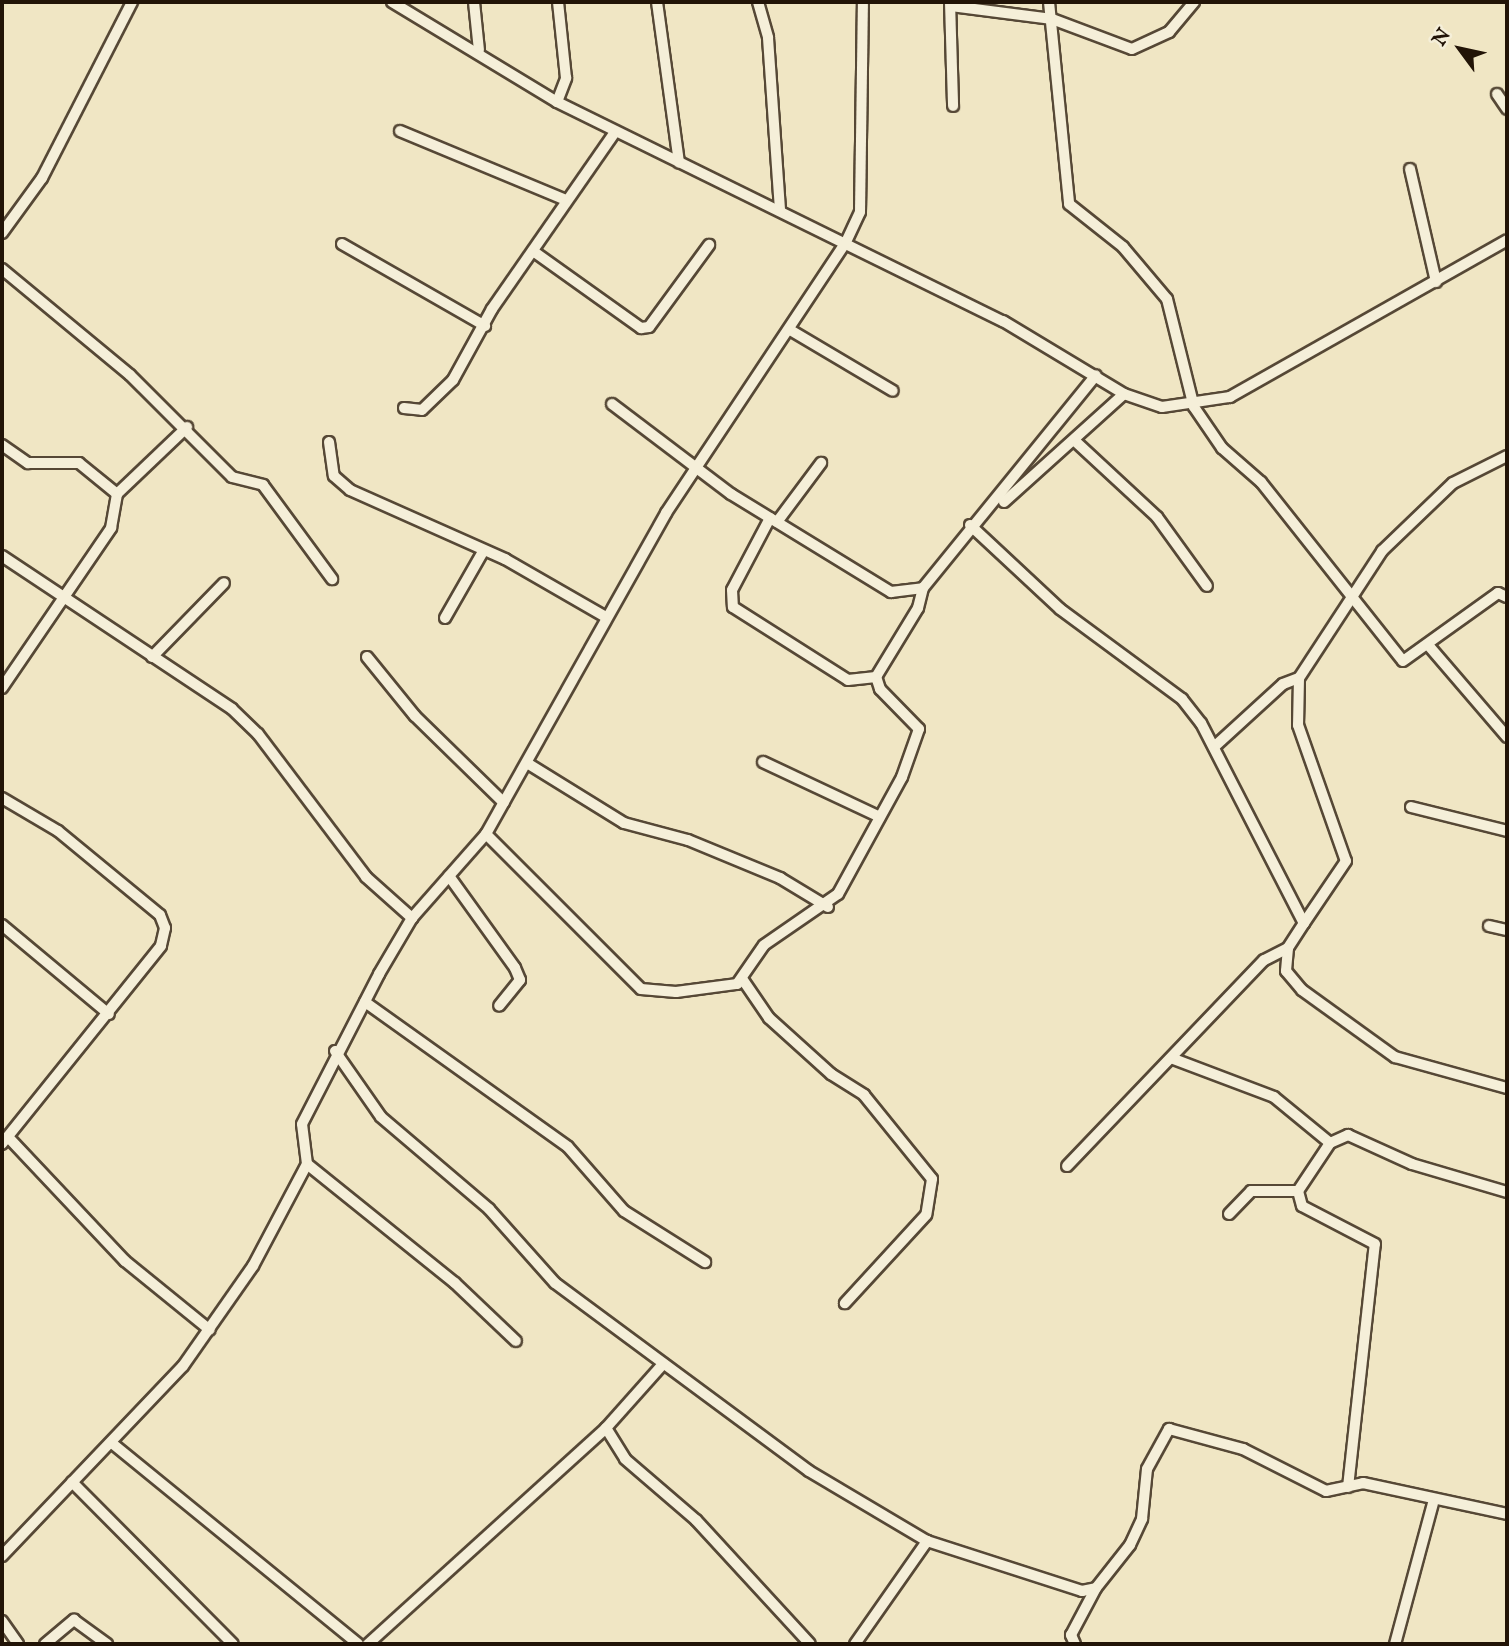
<!DOCTYPE html>
<style>
body{margin:0}
#map{position:relative;width:1509px;height:1646px;overflow:hidden;background:#f0e6c4;font-family:"IM FELL English",serif}
div>[style]{position:absolute}
.roads{filter:drop-shadow(2px 0 #564836) drop-shadow(-2px 0 #564836) drop-shadow(0 2px #564836) drop-shadow(0 -2px #564836)}
.minor>*{height:10px;margin:-5px;padding:0 5px;transform-origin:5px;border-radius:5px;background:#f5efd9}
span{translate:-50% -50%;white-space:nowrap;text-align:center;line-height:1.15;-webkit-text-stroke:5px #f5efd9;paint-order:stroke}
.frame{position:absolute;inset:0;border:4px solid #221407;pointer-events:none}
.north{position:absolute;left:1425px;top:14px;width:70px;height:70px;-webkit-text-stroke:5px #f5efd9;paint-order:stroke;rotate:303deg;font-size:19px;font-weight:700;line-height:28px;text-align:center;color:#221407}
.north::after{content:'';display:block;margin:auto;width:24px;height:32px;background:#221407;clip-path:polygon(50% 0,100% 100%,50% 72%,0 100%)}
</style>
<div id="map">
<div class="roads">
<div class="minor">
<div style="left:392px;top:2px;width:193px;rotate:31.2deg"></div>
<div style="left:557px;top:102px;width:497px;rotate:26.2deg"></div>
<div style="left:1003px;top:321px;width:141px;rotate:31.1deg"></div>
<div style="left:1124px;top:394px;width:40px;rotate:18.9deg"></div>
<div style="left:1162px;top:407px;width:69px;rotate:-8.4deg"></div>
<div style="left:1230px;top:397px;width:318px;rotate:-29.5deg"></div>
<div style="left:474px;top:2px;width:48px;rotate:84.1deg"></div>
<div style="left:657px;top:2px;width:162px;rotate:82.2deg"></div>
<div style="left:758px;top:2px;width:37px;rotate:74deg"></div>
<div style="left:768px;top:38px;width:172px;rotate:86deg"></div>
<div style="left:950px;top:2px;width:104px;rotate:88.3deg"></div>
<div style="left:1049px;top:2px;width:203px;rotate:84.3deg"></div>
<div style="left:1069px;top:204px;width:69px;rotate:38.5deg"></div>
<div style="left:1123px;top:247px;width:68px;rotate:49.8deg"></div>
<div style="left:1167px;top:299px;width:111px;rotate:76deg"></div>
<div style="left:1194px;top:407px;width:50px;rotate:55.7deg"></div>
<div style="left:1222px;top:448px;width:52px;rotate:41.1deg"></div>
<div style="left:1261px;top:482px;width:228px;rotate:51.6deg"></div>
<div style="left:1403px;top:661px;width:117px;rotate:-35.6deg"></div>
<div style="left:1498px;top:593px;width:10px;rotate:24deg"></div>
<div style="left:951px;top:6px;width:102px;rotate:7.3deg"></div>
<div style="left:1052px;top:19px;width:85px;rotate:20.6deg"></div>
<div style="left:1132px;top:49px;width:41px;rotate:-24.7deg"></div>
<div style="left:1169px;top:32px;width:39px;rotate:-50deg"></div>
<div style="left:1497px;top:94px;width:18px;rotate:56deg"></div>
<div style="left:557px;top:102px;width:26px;rotate:-69deg"></div>
<div style="left:566px;top:78px;width:76px;rotate:-96deg"></div>
<div style="left:400px;top:131px;width:177px;rotate:22.6deg"></div>
<div style="left:1410px;top:169px;width:116px;rotate:77deg"></div>
<div style="left:2px;top:233px;width:68px;rotate:-54deg"></div>
<div style="left:42px;top:178px;width:198px;rotate:-62.9deg"></div>
<div style="left:342px;top:244px;width:165px;rotate:29.8deg"></div>
<div style="left:533px;top:251px;width:133px;rotate:35.5deg"></div>
<div style="left:641px;top:328px;width:8px;rotate:-7deg"></div>
<div style="left:649px;top:327px;width:102px;rotate:-53.8deg"></div>
<div style="left:2px;top:269px;width:166px;rotate:39.6deg"></div>
<div style="left:130px;top:375px;width:144px;rotate:45deg"></div>
<div style="left:232px;top:477px;width:32px;rotate:14deg"></div>
<div style="left:263px;top:485px;width:117px;rotate:53.7deg"></div>
<div style="left:792px;top:331px;width:117px;rotate:30.7deg"></div>
<div style="left:612px;top:404px;width:149px;rotate:37.1deg"></div>
<div style="left:731px;top:494px;width:188px;rotate:31.5deg"></div>
<div style="left:891px;top:592px;width:32px;rotate:-7deg"></div>
<div style="left:404px;top:408px;width:18px;rotate:6deg"></div>
<div style="left:422px;top:410px;width:43px;rotate:-44.1deg"></div>
<div style="left:453px;top:380px;width:81px;rotate:-61.2deg"></div>
<div style="left:492px;top:309px;width:216px;rotate:-55.2deg"></div>
<div style="left:1075px;top:441px;width:112px;rotate:42.8deg"></div>
<div style="left:1157px;top:517px;width:85px;rotate:54.1deg"></div>
<div style="left:329px;top:442px;width:34px;rotate:82deg"></div>
<div style="left:334px;top:476px;width:21px;rotate:41deg"></div>
<div style="left:350px;top:490px;width:170px;rotate:24deg"></div>
<div style="left:505px;top:559px;width:114px;rotate:29.9deg"></div>
<div style="left:2px;top:445px;width:32px;rotate:35deg"></div>
<div style="left:28px;top:463px;width:51px"></div>
<div style="left:79px;top:463px;width:49px;rotate:39.2deg"></div>
<div style="left:1004px;top:502px;width:161px;rotate:-42deg"></div>
<div style="left:770px;top:518px;width:81px;rotate:117.8deg"></div>
<div style="left:732px;top:590px;width:17px;rotate:87deg"></div>
<div style="left:733px;top:607px;width:136px;rotate:32.4deg"></div>
<div style="left:848px;top:680px;width:28px;rotate:-6deg"></div>
<div style="left:777px;top:522px;width:74px;rotate:-53.3deg"></div>
<div style="left:970px;top:525px;width:123px;rotate:43deg"></div>
<div style="left:1060px;top:609px;width:152px;rotate:36.4deg"></div>
<div style="left:1182px;top:699px;width:31px;rotate:52deg"></div>
<div style="left:1201px;top:723px;width:225px;rotate:62.8deg"></div>
<div style="left:1304px;top:923px;width:30px;rotate:123deg"></div>
<div style="left:1288px;top:948px;width:27px;rotate:153deg"></div>
<div style="left:1264px;top:960px;width:285px;rotate:133.7deg"></div>
<div style="left:2px;top:556px;width:276px;rotate:33.6deg"></div>
<div style="left:232px;top:709px;width:36px;rotate:44deg"></div>
<div style="left:258px;top:734px;width:179px;rotate:52.9deg"></div>
<div style="left:366px;top:877px;width:62px;rotate:41.7deg"></div>
<div style="left:445px;top:618px;width:78px;rotate:-60.2deg"></div>
<div style="left:1429px;top:646px;width:120px;rotate:49.4deg"></div>
<div style="left:152px;top:657px;width:103px;rotate:-45.8deg"></div>
<div style="left:367px;top:657px;width:76px;rotate:50.9deg"></div>
<div style="left:415px;top:716px;width:124px;rotate:44.3deg"></div>
<div style="left:1299px;top:678px;width:47px;rotate:91.2deg"></div>
<div style="left:1298px;top:725px;width:144px;rotate:70.6deg"></div>
<div style="left:1346px;top:861px;width:75px;rotate:124.1deg"></div>
<div style="left:2px;top:688px;width:194px;rotate:-55.7deg"></div>
<div style="left:111px;top:528px;width:35px;rotate:-80deg"></div>
<div style="left:117px;top:494px;width:97px;rotate:-43.7deg"></div>
<div style="left:1214px;top:747px;width:93px;rotate:-42.4deg"></div>
<div style="left:1283px;top:684px;width:17px;rotate:-21deg"></div>
<div style="left:1299px;top:678px;width:152px;rotate:-56.8deg"></div>
<div style="left:1382px;top:551px;width:98px;rotate:-43.8deg"></div>
<div style="left:1453px;top:483px;width:60px;rotate:-26.6deg"></div>
<div style="left:763px;top:762px;width:129px;rotate:25.2deg"></div>
<div style="left:527px;top:763px;width:114px;rotate:31.7deg"></div>
<div style="left:624px;top:823px;width:66px;rotate:14.9deg"></div>
<div style="left:688px;top:840px;width:100px;rotate:22.4deg"></div>
<div style="left:780px;top:878px;width:56px;rotate:31.1deg"></div>
<div style="left:2px;top:798px;width:65px;rotate:30.5deg"></div>
<div style="left:58px;top:831px;width:132px;rotate:39.5deg"></div>
<div style="left:160px;top:915px;width:14px;rotate:69deg"></div>
<div style="left:165px;top:928px;width:18px;rotate:103deg"></div>
<div style="left:161px;top:946px;width:254px;rotate:128.8deg"></div>
<div style="left:1411px;top:807px;width:99px;rotate:14deg"></div>
<div style="left:486px;top:834px;width:219px;rotate:45deg"></div>
<div style="left:641px;top:989px;width:35px;rotate:5deg"></div>
<div style="left:676px;top:992px;width:62px;rotate:-7.5deg"></div>
<div style="left:737px;top:984px;width:47px;rotate:-55.3deg"></div>
<div style="left:764px;top:945px;width:90px;rotate:-34.6deg"></div>
<div style="left:838px;top:894px;width:133px;rotate:-61.3deg"></div>
<div style="left:902px;top:777px;width:51px;rotate:-70.5deg"></div>
<div style="left:919px;top:729px;width:56px;rotate:-134.3deg"></div>
<div style="left:880px;top:689px;width:13px;rotate:-108deg"></div>
<div style="left:876px;top:677px;width:81px;rotate:-58.7deg"></div>
<div style="left:918px;top:608px;width:21px;rotate:-76deg"></div>
<div style="left:923px;top:588px;width:274px;rotate:-50.9deg"></div>
<div style="left:449px;top:876px;width:113px;rotate:54.3deg"></div>
<div style="left:515px;top:968px;width:13px;rotate:67deg"></div>
<div style="left:520px;top:980px;width:33px;rotate:129deg"></div>
<div style="left:2px;top:925px;width:139px;rotate:39.8deg"></div>
<div style="left:1489px;top:926px;width:18px;rotate:13deg"></div>
<div style="left:1288px;top:948px;width:23px;rotate:95deg"></div>
<div style="left:1286px;top:971px;width:25px;rotate:50deg"></div>
<div style="left:1302px;top:990px;width:115px;rotate:35.8deg"></div>
<div style="left:1395px;top:1057px;width:116px;rotate:15.5deg"></div>
<div style="left:743px;top:980px;width:46px;rotate:55.6deg"></div>
<div style="left:769px;top:1018px;width:84px;rotate:42.1deg"></div>
<div style="left:831px;top:1074px;width:39px;rotate:32deg"></div>
<div style="left:864px;top:1095px;width:108px;rotate:51deg"></div>
<div style="left:932px;top:1179px;width:36px;rotate:99deg"></div>
<div style="left:926px;top:1215px;width:120px;rotate:132.6deg"></div>
<div style="left:365px;top:1002px;width:249px;rotate:35.5deg"></div>
<div style="left:568px;top:1147px;width:85px;rotate:48.8deg"></div>
<div style="left:624px;top:1211px;width:96px;rotate:32.2deg"></div>
<div style="left:335px;top:1051px;width:80px;rotate:55.1deg"></div>
<div style="left:381px;top:1117px;width:142px;rotate:40.4deg"></div>
<div style="left:489px;top:1209px;width:99px;rotate:48.3deg"></div>
<div style="left:555px;top:1283px;width:316px;rotate:36.5deg"></div>
<div style="left:809px;top:1471px;width:137px;rotate:30.7deg"></div>
<div style="left:927px;top:1541px;width:163px;rotate:17.9deg"></div>
<div style="left:1082px;top:1591px;width:14px;rotate:-12deg"></div>
<div style="left:1096px;top:1588px;width:55px;rotate:-51.7deg"></div>
<div style="left:1130px;top:1545px;width:29px;rotate:-65deg"></div>
<div style="left:1142px;top:1519px;width:50px;rotate:-84.3deg"></div>
<div style="left:1147px;top:1469px;width:46px;rotate:-61.2deg"></div>
<div style="left:1169px;top:1429px;width:77px;rotate:15.1deg"></div>
<div style="left:1243px;top:1449px;width:93px;rotate:26.8deg"></div>
<div style="left:1326px;top:1491px;width:38px;rotate:-12deg"></div>
<div style="left:1363px;top:1483px;width:147px;rotate:12.1deg"></div>
<div style="left:1171px;top:1058px;width:110px;rotate:20.7deg"></div>
<div style="left:1274px;top:1097px;width:72px;rotate:39.4deg"></div>
<div style="left:9px;top:1138px;width:169px;rotate:46.7deg"></div>
<div style="left:125px;top:1261px;width:109px;rotate:39.1deg"></div>
<div style="left:307px;top:1164px;width:190px;rotate:38.8deg"></div>
<div style="left:455px;top:1283px;width:84px;rotate:43.6deg"></div>
<div style="left:1229px;top:1214px;width:32px;rotate:-46deg"></div>
<div style="left:1251px;top:1191px;width:47px"></div>
<div style="left:606px;top:1428px;width:36px;rotate:58deg"></div>
<div style="left:625px;top:1459px;width:94px;rotate:40.7deg"></div>
<div style="left:696px;top:1520px;width:168px;rotate:47.4deg"></div>
<div style="left:113px;top:1444px;width:316px;rotate:39.2deg"></div>
<div style="left:72px;top:1482px;width:228px;rotate:45.2deg"></div>
<div style="left:1348px;top:1487px;width:244px;rotate:-83.7deg"></div>
<div style="left:1375px;top:1244px;width:82px;rotate:-152.5deg"></div>
<div style="left:1302px;top:1206px;width:16px;rotate:-105deg"></div>
<div style="left:1298px;top:1191px;width:58px;rotate:-56.3deg"></div>
<div style="left:1330px;top:1143px;width:20px;rotate:-24deg"></div>
<div style="left:1348px;top:1135px;width:70px;rotate:24.4deg"></div>
<div style="left:1412px;top:1164px;width:99px;rotate:16.4deg"></div>
<div style="left:2px;top:1556px;width:262px;rotate:-46.4deg"></div>
<div style="left:183px;top:1366px;width:122px;rotate:-55deg"></div>
<div style="left:253px;top:1266px;width:115px;rotate:-62.1deg"></div>
<div style="left:307px;top:1164px;width:40px;rotate:-97.1deg"></div>
<div style="left:302px;top:1124px;width:169px;rotate:-62.8deg"></div>
<div style="left:379px;top:974px;width:65px;rotate:-59.5deg"></div>
<div style="left:412px;top:918px;width:112px;rotate:-48.6deg"></div>
<div style="left:486px;top:834px;width:368px;rotate:-60.7deg"></div>
<div style="left:666px;top:513px;width:325px;rotate:-56.4deg"></div>
<div style="left:846px;top:242px;width:33px;rotate:-65deg"></div>
<div style="left:860px;top:212px;width:210px;rotate:-89.2deg"></div>
<div style="left:2px;top:1621px;width:28px;rotate:55deg"></div>
<div style="left:45px;top:1644px;width:38px;rotate:-40deg"></div>
<div style="left:74px;top:1620px;width:41px;rotate:36deg"></div>
<div style="left:368px;top:1644px;width:321px;rotate:-42.2deg"></div>
<div style="left:606px;top:1428px;width:86px;rotate:-48.3deg"></div>
<div style="left:855px;top:1644px;width:126px;rotate:-55deg"></div>
<div style="left:1075px;top:1644px;width:10px;rotate:-114deg"></div>
<div style="left:1071px;top:1635px;width:53px;rotate:-62deg"></div>
<div style="left:1395px;top:1644px;width:146px;rotate:-74.9deg"></div>
</div>
</div>
<div class="frame"></div>
<div class="north">N</div>
</div>
